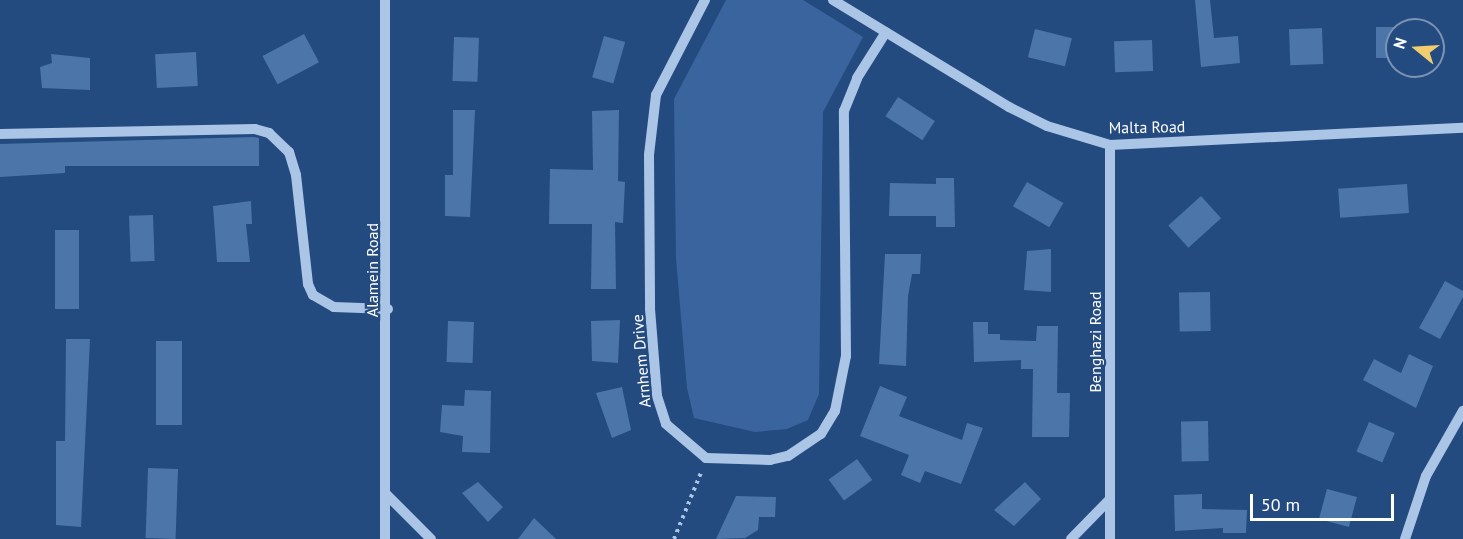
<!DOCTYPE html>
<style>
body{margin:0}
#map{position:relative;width:1463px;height:539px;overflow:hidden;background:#244b80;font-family:"PT Sans",sans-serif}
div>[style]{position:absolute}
.green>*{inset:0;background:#39649e}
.building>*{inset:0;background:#4c75a9;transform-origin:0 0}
.path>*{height:4px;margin-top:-2px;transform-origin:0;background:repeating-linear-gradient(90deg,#abc5e6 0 3px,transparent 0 7.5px)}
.minor>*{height:10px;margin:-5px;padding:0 5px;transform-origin:5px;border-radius:5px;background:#abc5e6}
span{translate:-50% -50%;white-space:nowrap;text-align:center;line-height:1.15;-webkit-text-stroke:4.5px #244b80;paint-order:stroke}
.street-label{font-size:16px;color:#fff}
.north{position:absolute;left:1385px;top:18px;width:60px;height:60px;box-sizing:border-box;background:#244b80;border:2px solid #7c93b3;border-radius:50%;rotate:288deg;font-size:16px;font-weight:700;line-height:24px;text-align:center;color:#fff}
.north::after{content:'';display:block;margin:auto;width:21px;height:27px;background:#f1cd6f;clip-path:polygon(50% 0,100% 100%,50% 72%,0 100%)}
.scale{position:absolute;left:1250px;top:494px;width:144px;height:27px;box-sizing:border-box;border:3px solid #fff;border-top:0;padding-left:8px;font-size:18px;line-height:21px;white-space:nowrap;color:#fff;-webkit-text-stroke:4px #244b80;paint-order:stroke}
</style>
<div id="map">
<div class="green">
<div style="clip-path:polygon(726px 0,803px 0,863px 37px,823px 112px,819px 394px,808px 420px,787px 429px,755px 432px,694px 418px,687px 388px,676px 258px,674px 99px)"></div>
</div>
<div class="building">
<div style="clip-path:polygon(1195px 0,1210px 0,1214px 38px,1238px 36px,1240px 63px,1201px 67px)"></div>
<div style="left:1397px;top:27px;width:31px;height:21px;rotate:90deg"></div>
<div style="left:1322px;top:28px;width:36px;height:33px;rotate:88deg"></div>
<div style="left:1035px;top:29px;width:38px;height:29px;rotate:14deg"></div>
<div style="left:304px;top:34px;width:32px;height:47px;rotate:62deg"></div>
<div style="left:604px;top:36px;width:22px;height:43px;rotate:16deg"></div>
<div style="left:454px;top:37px;width:25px;height:44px;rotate:2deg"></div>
<div style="left:1152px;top:40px;width:31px;height:38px;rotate:88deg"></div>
<div style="left:196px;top:52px;width:34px;height:41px;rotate:87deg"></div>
<div style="clip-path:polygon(51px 54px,90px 58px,90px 90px,42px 88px,40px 67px,52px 63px)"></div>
<div style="left:898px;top:97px;width:44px;height:23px;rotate:33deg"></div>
<div style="clip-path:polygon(453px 110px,475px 110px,470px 217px,445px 216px,445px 175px,453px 175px)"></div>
<div style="clip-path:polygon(619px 110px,618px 181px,625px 182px,623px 223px,615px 222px,616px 289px,591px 289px,592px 224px,549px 224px,550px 169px,593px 170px,592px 111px)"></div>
<div style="clip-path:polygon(254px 137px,259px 138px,259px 166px,65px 166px,65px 173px,0 177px,0 144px)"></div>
<div style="clip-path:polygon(936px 178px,954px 178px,955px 227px,936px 227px,936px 216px,889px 216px,890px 183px,936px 184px)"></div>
<div style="left:1027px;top:182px;width:42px;height:28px;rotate:30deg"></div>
<div style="left:1407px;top:184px;width:29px;height:69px;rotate:86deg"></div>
<div style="left:1201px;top:196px;width:30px;height:44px;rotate:48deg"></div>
<div style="clip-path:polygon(251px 201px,252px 224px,246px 224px,250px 262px,217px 262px,213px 206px)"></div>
<div style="left:153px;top:215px;width:46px;height:24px;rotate:88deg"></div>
<div style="left:55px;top:230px;width:24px;height:79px"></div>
<div style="clip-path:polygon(1051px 249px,1051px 292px,1024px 290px,1027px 251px)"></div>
<div style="clip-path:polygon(885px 254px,921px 254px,920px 274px,912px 274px,908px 296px,906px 366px,879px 364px)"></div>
<div style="clip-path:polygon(1445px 281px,1463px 291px,1463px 297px,1440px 339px,1419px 328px)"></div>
<div style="left:1210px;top:292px;width:39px;height:31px;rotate:89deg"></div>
<div style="clip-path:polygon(620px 320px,618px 363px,592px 361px,591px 321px)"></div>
<div style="left:448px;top:321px;width:26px;height:41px;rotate:2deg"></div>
<div style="clip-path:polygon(973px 322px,988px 322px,988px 334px,1000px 334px,1000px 340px,1036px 341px,1037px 326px,1058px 326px,1057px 393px,1070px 393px,1069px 437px,1032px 437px,1033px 369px,1021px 369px,1021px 360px,974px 362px)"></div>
<div style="clip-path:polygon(66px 339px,90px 339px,81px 527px,56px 525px,56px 441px,65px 441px)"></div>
<div style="left:182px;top:341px;width:84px;height:26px;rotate:90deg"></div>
<div style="clip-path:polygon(1409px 354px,1433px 366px,1416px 408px,1363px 380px,1374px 359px,1401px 373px)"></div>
<div style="clip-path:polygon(880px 386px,907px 397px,899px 416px,962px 440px,967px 423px,983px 428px,961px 484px,925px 471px,920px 483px,901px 475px,909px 455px,860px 436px)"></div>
<div style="clip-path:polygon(622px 387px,631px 430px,612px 438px,596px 393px)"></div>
<div style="clip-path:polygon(465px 390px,491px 391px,490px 453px,462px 452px,463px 436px,440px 432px,442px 405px,464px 406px)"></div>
<div style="left:1208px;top:421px;width:40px;height:27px;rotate:89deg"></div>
<div style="left:1369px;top:422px;width:28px;height:32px;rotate:23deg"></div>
<div style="left:857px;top:459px;width:26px;height:35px;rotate:54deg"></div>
<div style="left:178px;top:469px;width:70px;height:30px;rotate:92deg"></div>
<div style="clip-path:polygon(478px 482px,503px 507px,488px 522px,462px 493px)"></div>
<div style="clip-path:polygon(1025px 482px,1041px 499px,1014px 526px,994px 510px)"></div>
<div style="left:1327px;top:489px;width:31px;height:31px;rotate:15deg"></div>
<div style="clip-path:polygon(1202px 494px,1202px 509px,1247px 510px,1246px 533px,1223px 533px,1223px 528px,1175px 531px,1174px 495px)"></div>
<div style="clip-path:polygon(736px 496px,776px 497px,775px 517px,759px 517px,758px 530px,745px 538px,716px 539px)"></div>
<div style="clip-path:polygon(534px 518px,556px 539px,518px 539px)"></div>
</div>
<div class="path">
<div style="left:674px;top:539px;width:74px;rotate:-67.9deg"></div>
</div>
<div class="minor">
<div style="left:385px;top:0;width:539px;rotate:90deg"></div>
<div style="left:705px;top:0;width:107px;rotate:117.3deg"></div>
<div style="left:656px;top:95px;width:60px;rotate:96.7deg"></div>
<div style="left:649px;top:155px;width:154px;rotate:89.6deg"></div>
<div style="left:650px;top:309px;width:87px;rotate:85.4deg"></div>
<div style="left:657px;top:396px;width:29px;rotate:72deg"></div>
<div style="left:666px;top:424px;width:52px;rotate:40.4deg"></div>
<div style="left:706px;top:458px;width:64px;rotate:1.8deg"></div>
<div style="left:770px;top:460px;width:18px;rotate:-13deg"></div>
<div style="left:788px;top:456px;width:40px;rotate:-34deg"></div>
<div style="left:821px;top:434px;width:27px;rotate:-59deg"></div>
<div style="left:835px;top:411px;width:56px;rotate:-78.7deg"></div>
<div style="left:846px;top:356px;width:245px;rotate:-90.5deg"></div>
<div style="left:844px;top:111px;width:35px;rotate:-68deg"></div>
<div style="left:857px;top:78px;width:54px;rotate:-57.8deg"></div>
<div style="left:833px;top:0;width:206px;rotate:31.3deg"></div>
<div style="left:1009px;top:107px;width:42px;rotate:26.6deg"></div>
<div style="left:1047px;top:126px;width:66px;rotate:16.8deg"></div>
<div style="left:1110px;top:145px;width:353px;rotate:-2.8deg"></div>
<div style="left:0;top:134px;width:255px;rotate:-1.1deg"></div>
<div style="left:255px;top:129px;width:15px;rotate:16deg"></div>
<div style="left:269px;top:133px;width:28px;rotate:44deg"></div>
<div style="left:289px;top:152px;width:24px;rotate:73deg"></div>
<div style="left:296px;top:175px;width:110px;rotate:83.7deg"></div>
<div style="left:308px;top:284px;width:12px;rotate:66deg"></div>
<div style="left:313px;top:295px;width:24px;rotate:30deg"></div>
<div style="left:334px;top:307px;width:54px;rotate:2.1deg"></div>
<div style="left:1110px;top:145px;width:394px;rotate:90deg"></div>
<div style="left:385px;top:493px;width:65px;rotate:45deg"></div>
<div style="left:1071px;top:539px;width:56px;rotate:-45.7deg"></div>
<div style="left:1405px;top:539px;width:66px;rotate:-71.6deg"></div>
<div style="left:1426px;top:476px;width:75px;rotate:-60.4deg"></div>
</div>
<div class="street-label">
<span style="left:1147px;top:127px;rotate:-1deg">Malta Road</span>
<span style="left:372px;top:270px;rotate:-90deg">Alamein Road</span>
<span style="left:1095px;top:342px;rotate:-90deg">Benghazi Road</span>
<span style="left:641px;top:361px;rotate:-95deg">Arnhem Drive</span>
</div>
<div class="north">N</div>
<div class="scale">50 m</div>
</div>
